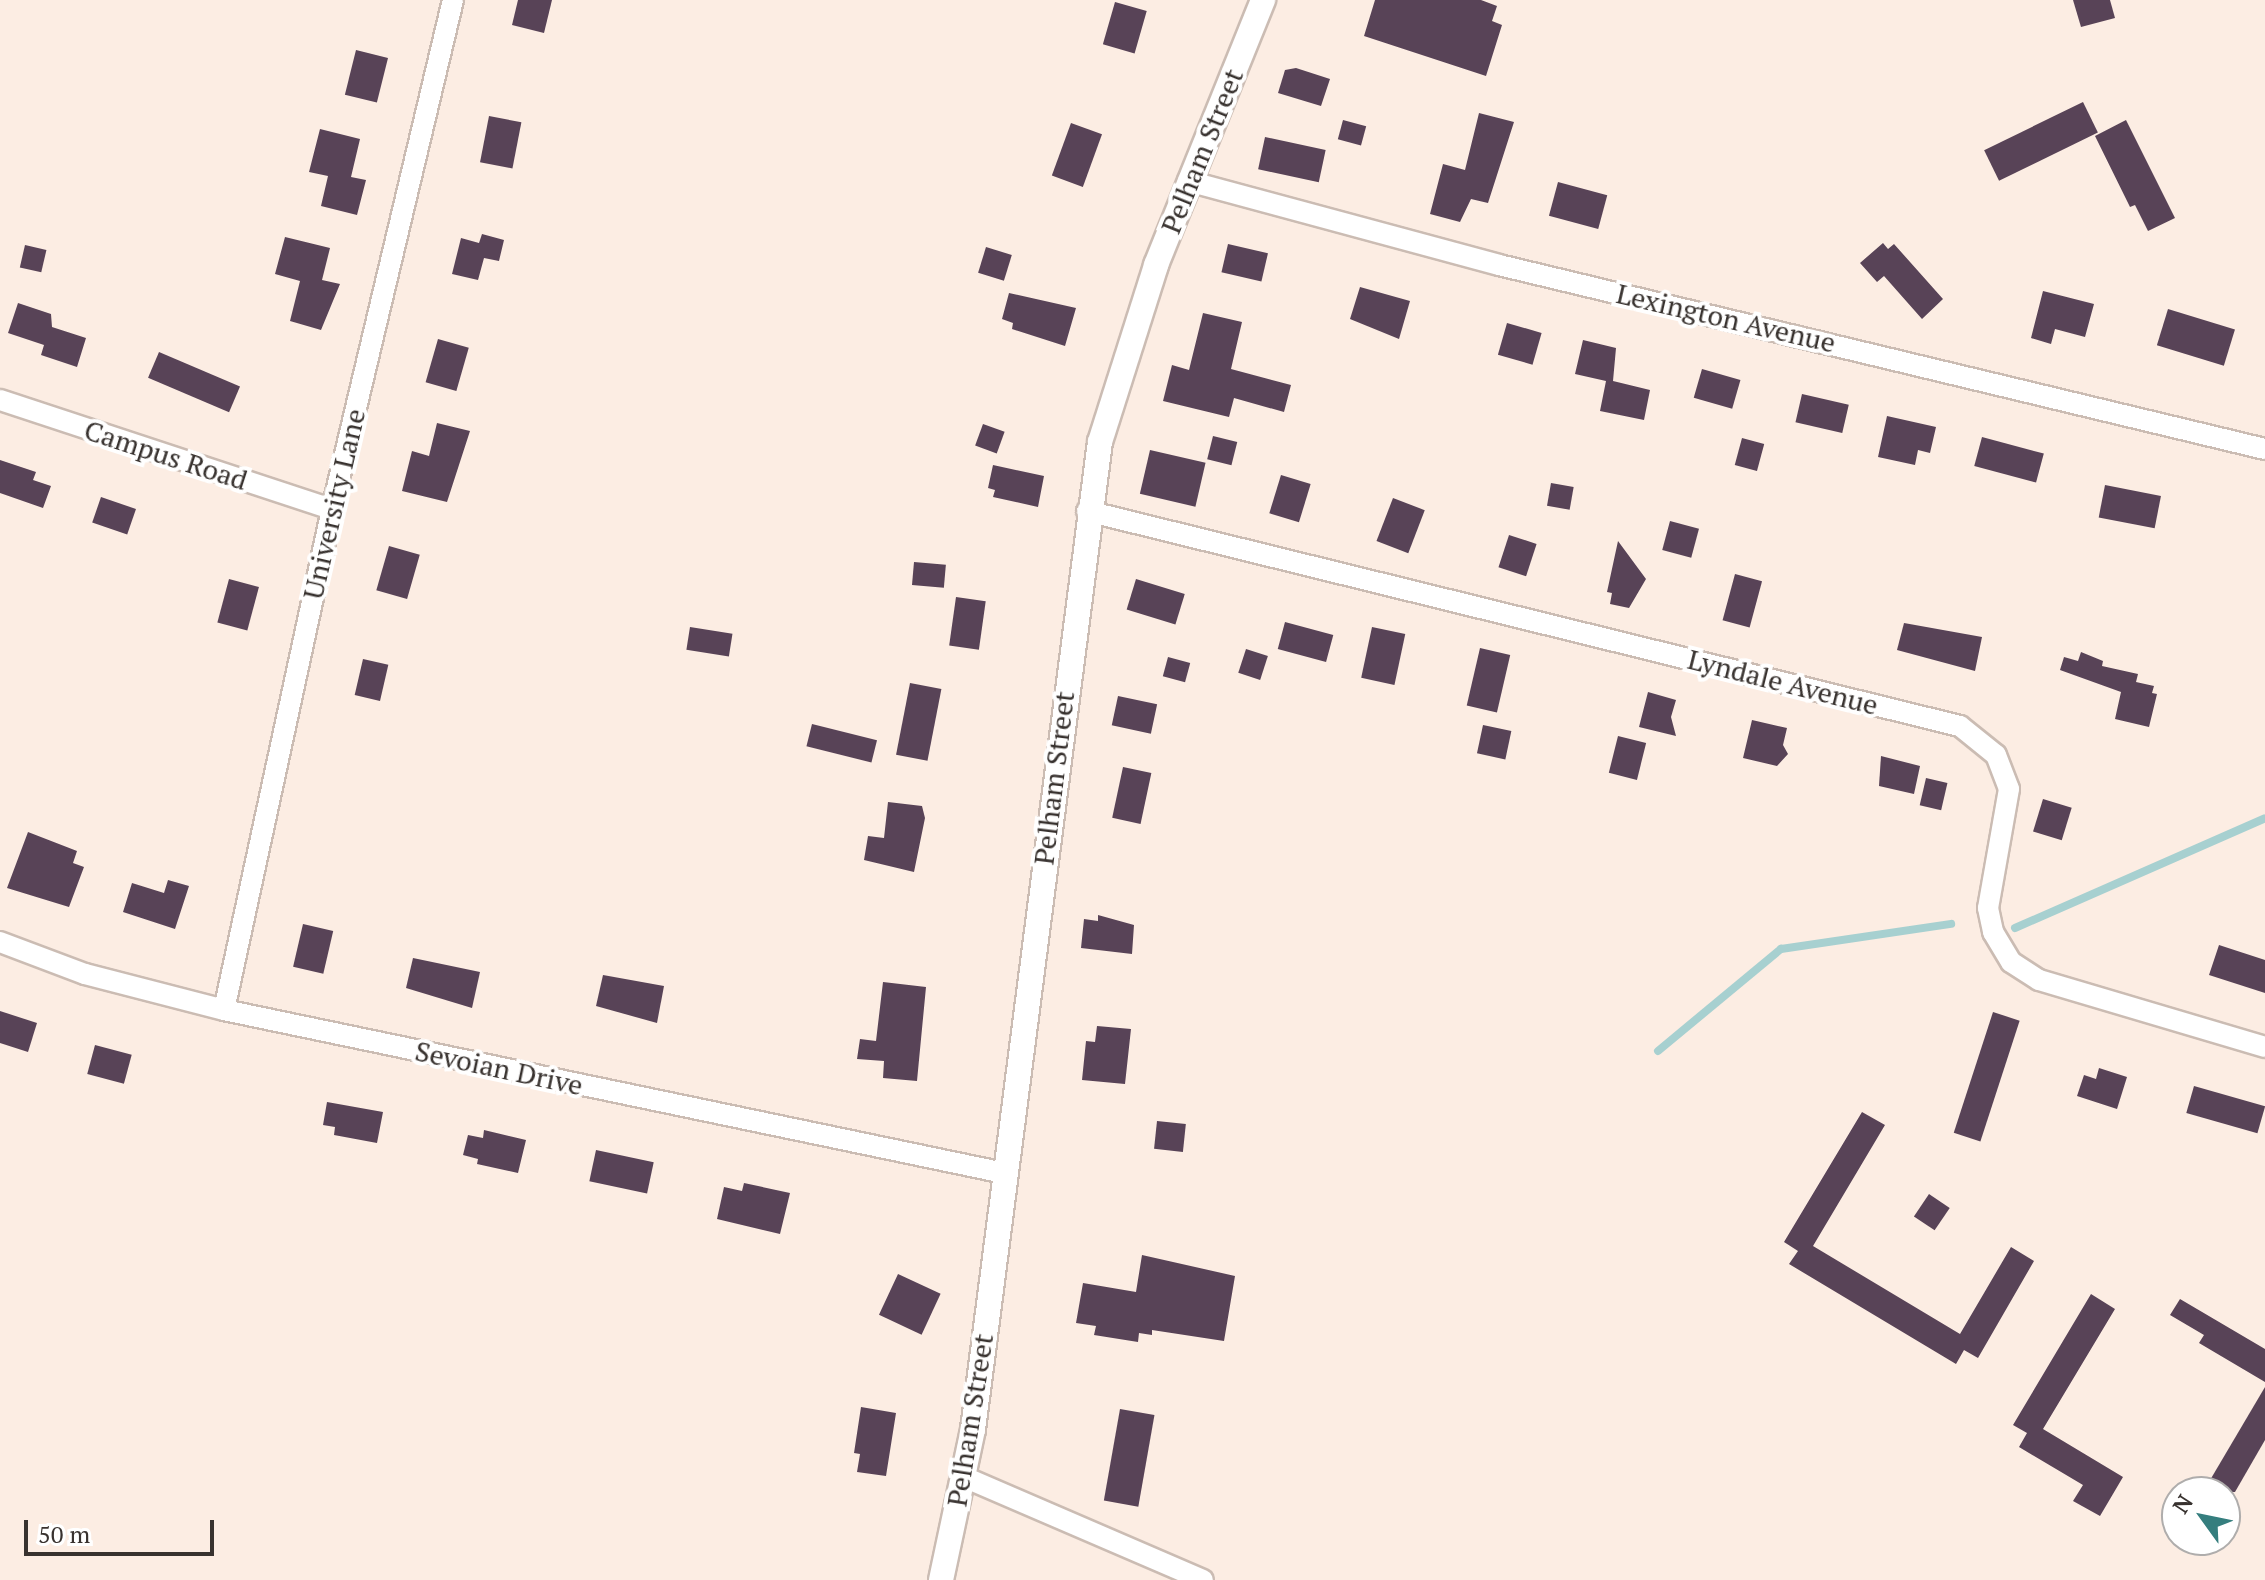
<!DOCTYPE html>
<style>
body{margin:0}
#map{position:relative;width:2265px;height:1580px;overflow:hidden;background:#fcede3;font-family:"PT Serif",serif}
div>[style]{position:absolute}
.stream>*{height:8px;margin:-4px;padding:0 4px;transform-origin:4px;border-radius:4px;background:#a7d0d0}
.building>*{inset:0;background:#584357;transform-origin:0 0}
.roads{filter:drop-shadow(2px 0 #cbbcb3) drop-shadow(-2px 0 #cbbcb3) drop-shadow(0 2px #cbbcb3) drop-shadow(0 -2px #cbbcb3)}
.minor>*{height:20px;margin:-10px;padding:0 10px;transform-origin:10px;border-radius:10px;background:#fff}
.tertiary>*{height:24px;margin:-12px;padding:0 12px;transform-origin:12px;border-radius:12px;background:#fff}
span{translate:-50% -50%;white-space:nowrap;text-align:center;line-height:1.15;-webkit-text-stroke:8px #fff;paint-order:stroke}
.street-label{font-size:28px;color:#38322f}
.north{position:absolute;left:2161px;top:1476px;width:80px;height:80px;box-sizing:border-box;background:#fff;border:2px solid #afadac;border-radius:50%;rotate:303deg;font-size:22px;font-weight:700;line-height:32px;text-align:center;color:#38322f}
.north::after{content:'';display:block;margin:auto;width:28px;height:36px;background:#357e7e;clip-path:polygon(50% 0,100% 100%,50% 72%,0 100%)}
.scale{position:absolute;left:24px;top:1520px;width:190px;height:36px;box-sizing:border-box;border:4px solid #38322f;border-top:0;padding-left:10px;font-size:24px;line-height:28px;white-space:nowrap;color:#38322f;-webkit-text-stroke:6px #fff;paint-order:stroke}
</style>
<div id="map">
<div class="stream">
<div style="left:2015px;top:928px;width:273px;rotate:-23.7deg"></div>
<div style="left:1658px;top:1051px;width:160px;rotate:-39.7deg"></div>
<div style="left:1781px;top:949px;width:172px;rotate:-8.4deg"></div>
</div>
<div class="building">
<div style="clip-path:polygon(518px 0,552px 0,544px 33px,512px 25px)"></div>
<div style="clip-path:polygon(1375px 0,1481px 0,1497px 6px,1492px 21px,1502px 25px,1486px 76px,1364px 36px)"></div>
<div style="clip-path:polygon(2073px 0,2110px 0,2115px 18px,2081px 27px)"></div>
<div style="left:1115px;top:2px;width:33px;height:44px;rotate:16deg"></div>
<div style="left:356px;top:50px;width:33px;height:46px;rotate:14deg"></div>
<div style="clip-path:polygon(1296px 68px,1330px 79px,1321px 106px,1278px 93px,1285px 70px)"></div>
<div style="left:2083px;top:102px;width:34px;height:110px;rotate:64deg"></div>
<div style="clip-path:polygon(1479px 113px,1514px 122px,1488px 203px,1471px 199px,1460px 222px,1430px 214px,1443px 164px,1465px 170px)"></div>
<div style="left:489px;top:116px;width:33px;height:47px;rotate:11deg"></div>
<div style="left:1343px;top:120px;width:24px;height:20px;rotate:15deg"></div>
<div style="clip-path:polygon(2126px 120px,2175px 218px,2148px 231px,2135px 205px,2130px 207px,2095px 136px)"></div>
<div style="left:1071px;top:123px;width:33px;height:56px;rotate:20deg"></div>
<div style="clip-path:polygon(320px 129px,360px 139px,351px 177px,366px 180px,357px 215px,321px 206px,328px 176px,309px 172px)"></div>
<div style="left:1265px;top:137px;width:62px;height:33px;rotate:12deg"></div>
<div style="left:1558px;top:182px;width:51px;height:35px;rotate:15deg"></div>
<div style="clip-path:polygon(482px 234px,504px 240px,499px 261px,484px 258px,478px 280px,452px 274px,461px 238px,479px 243px)"></div>
<div style="clip-path:polygon(285px 237px,330px 248px,322px 280px,340px 284px,321px 330px,290px 321px,300px 281px,275px 274px)"></div>
<div style="clip-path:polygon(1883px 243px,1888px 249px,1894px 244px,1943px 299px,1922px 319px,1884px 276px,1877px 282px,1860px 263px)"></div>
<div style="left:1228px;top:244px;width:41px;height:29px;rotate:13deg"></div>
<div style="left:25px;top:245px;width:22px;height:23px;rotate:13deg"></div>
<div style="left:986px;top:247px;width:27px;height:27px;rotate:17deg"></div>
<div style="clip-path:polygon(1360px 287px,1410px 301px,1399px 339px,1350px 319px)"></div>
<div style="clip-path:polygon(2043px 291px,2094px 304px,2085px 337px,2055px 329px,2051px 344px,2031px 338px)"></div>
<div style="clip-path:polygon(1009px 293px,1076px 308px,1065px 346px,1012px 329px,1013px 323px,1002px 319px)"></div>
<div style="clip-path:polygon(18px 303px,51px 314px,52px 327px,86px 338px,77px 367px,41px 355px,44px 345px,8px 333px)"></div>
<div style="left:2168px;top:309px;width:70px;height:38px;rotate:17deg"></div>
<div style="clip-path:polygon(1203px 313px,1242px 322px,1231px 369px,1291px 385px,1284px 412px,1234px 398px,1229px 417px,1163px 401px,1172px 365px,1189px 370px)"></div>
<div style="left:1507px;top:323px;width:36px;height:33px;rotate:16deg"></div>
<div style="left:438px;top:339px;width:32px;height:45px;rotate:16deg"></div>
<div style="clip-path:polygon(1583px 340px,1616px 348px,1613px 381px,1650px 390px,1644px 420px,1600px 411px,1606px 381px,1575px 374px)"></div>
<div style="left:159px;top:352px;width:88px;height:28px;rotate:23deg"></div>
<div style="left:1702px;top:369px;width:40px;height:30px;rotate:16deg"></div>
<div style="left:1802px;top:394px;width:48px;height:29px;rotate:13deg"></div>
<div style="clip-path:polygon(1887px 416px,1936px 427px,1930px 453px,1918px 450px,1915px 465px,1878px 457px)"></div>
<div style="clip-path:polygon(437px 423px,470px 431px,447px 502px,402px 491px,412px 451px,429px 456px)"></div>
<div style="left:983px;top:424px;width:23px;height:23px;rotate:20deg"></div>
<div style="left:1213px;top:436px;width:25px;height:24px;rotate:14deg"></div>
<div style="left:1982px;top:437px;width:64px;height:30px;rotate:15deg"></div>
<div style="left:1742px;top:438px;width:23px;height:28px;rotate:15deg"></div>
<div style="left:1150px;top:450px;width:57px;height:45px;rotate:13deg"></div>
<div style="clip-path:polygon(0 460px,36px 472px,33px 480px,51px 486px,43px 508px,0 493px)"></div>
<div style="clip-path:polygon(993px 465px,1044px 476px,1038px 507px,993px 497px,995px 490px,988px 488px)"></div>
<div style="left:1281px;top:475px;width:31px;height:40px;rotate:17deg"></div>
<div style="left:1551px;top:483px;width:23px;height:23px;rotate:10deg"></div>
<div style="left:2105px;top:485px;width:57px;height:33px;rotate:11deg"></div>
<div style="left:101px;top:497px;width:37px;height:27px;rotate:19deg"></div>
<div style="left:1393px;top:498px;width:34px;height:46px;rotate:21deg"></div>
<div style="left:1670px;top:521px;width:30px;height:30px;rotate:15deg"></div>
<div style="left:1509px;top:535px;width:29px;height:34px;rotate:18deg"></div>
<div style="clip-path:polygon(1618px 541px,1646px 579px,1629px 608px,1610px 604px,1612px 593px,1607px 592px)"></div>
<div style="left:389px;top:546px;width:32px;height:46px;rotate:16deg"></div>
<div style="left:914px;top:562px;width:32px;height:23px;rotate:5deg"></div>
<div style="left:1735px;top:574px;width:28px;height:48px;rotate:15deg"></div>
<div style="left:229px;top:579px;width:31px;height:45px;rotate:15deg"></div>
<div style="left:1136px;top:579px;width:51px;height:32px;rotate:17deg"></div>
<div style="left:956px;top:597px;width:30px;height:49px;rotate:8deg"></div>
<div style="left:1285px;top:622px;width:50px;height:28px;rotate:15deg"></div>
<div style="clip-path:polygon(1904px 623px,1982px 637px,1975px 671px,1897px 650px)"></div>
<div style="left:690px;top:627px;width:43px;height:23px;rotate:9deg"></div>
<div style="left:1372px;top:627px;width:34px;height:52px;rotate:12deg"></div>
<div style="left:1480px;top:648px;width:31px;height:59px;rotate:13deg"></div>
<div style="left:1246px;top:649px;width:23px;height:25px;rotate:18deg"></div>
<div style="clip-path:polygon(2081px 652px,2103px 661px,2102px 666px,2138px 674px,2136px 682px,2154px 686px,2152px 693px,2157px 694px,2149px 727px,2115px 719px,2121px 692px,2060px 670px,2064px 657px,2078px 661px)"></div>
<div style="left:1168px;top:657px;width:23px;height:20px;rotate:15deg"></div>
<div style="left:363px;top:659px;width:26px;height:37px;rotate:13deg"></div>
<div style="left:910px;top:683px;width:32px;height:73px;rotate:11deg"></div>
<div style="clip-path:polygon(1648px 692px,1676px 700px,1671px 717px,1676px 736px,1639px 727px)"></div>
<div style="left:1118px;top:696px;width:40px;height:30px;rotate:12deg"></div>
<div style="clip-path:polygon(1752px 720px,1787px 728px,1783px 745px,1788px 754px,1777px 766px,1743px 758px)"></div>
<div style="left:812px;top:724px;width:67px;height:23px;rotate:14deg"></div>
<div style="left:1483px;top:725px;width:29px;height:29px;rotate:12deg"></div>
<div style="left:1618px;top:736px;width:29px;height:38px;rotate:14deg"></div>
<div style="clip-path:polygon(1881px 756px,1920px 766px,1914px 794px,1879px 786px)"></div>
<div style="left:1123px;top:767px;width:29px;height:52px;rotate:12deg"></div>
<div style="left:1926px;top:778px;width:22px;height:28px;rotate:13deg"></div>
<div style="left:2043px;top:799px;width:30px;height:34px;rotate:17deg"></div>
<div style="clip-path:polygon(888px 802px,922px 806px,925px 818px,914px 872px,864px 860px,868px 836px,884px 838px)"></div>
<div style="clip-path:polygon(28px 832px,77px 851px,73px 863px,84px 867px,69px 907px,7px 888px)"></div>
<div style="clip-path:polygon(168px 880px,189px 886px,175px 929px,123px 912px,132px 883px,164px 893px)"></div>
<div style="clip-path:polygon(1098px 915px,1134px 925px,1132px 954px,1081px 948px,1084px 919px,1098px 921px)"></div>
<div style="left:303px;top:924px;width:31px;height:44px;rotate:13deg"></div>
<div style="clip-path:polygon(2219px 945px,2265px 960px,2265px 993px,2209px 975px)"></div>
<div style="clip-path:polygon(413px 958px,480px 972px,472px 1008px,406px 988px)"></div>
<div style="clip-path:polygon(603px 975px,664px 986px,657px 1023px,596px 1006px)"></div>
<div style="clip-path:polygon(883px 982px,926px 987px,917px 1081px,883px 1078px,884px 1061px,857px 1059px,860px 1039px,876px 1041px)"></div>
<div style="clip-path:polygon(0 1011px,37px 1023px,28px 1052px,0 1043px)"></div>
<div style="left:1993px;top:1012px;width:28px;height:127px;rotate:18deg"></div>
<div style="clip-path:polygon(1097px 1026px,1131px 1029px,1125px 1084px,1082px 1080px,1086px 1041px,1095px 1042px)"></div>
<div style="left:95px;top:1045px;width:38px;height:30px;rotate:15deg"></div>
<div style="clip-path:polygon(2099px 1068px,2127px 1077px,2117px 1109px,2077px 1096px,2084px 1075px,2096px 1079px)"></div>
<div style="left:2194px;top:1086px;width:74px;height:28px;rotate:16deg"></div>
<div style="clip-path:polygon(327px 1102px,383px 1112px,377px 1143px,334px 1135px,335px 1127px,323px 1125px)"></div>
<div style="clip-path:polygon(1862px 1112px,1885px 1125px,1813px 1246px,1960px 1334px,2011px 1247px,2034px 1261px,1978px 1358px,1964px 1350px,1956px 1364px,1789px 1264px,1798px 1251px,1784px 1242px)"></div>
<div style="left:1157px;top:1121px;width:29px;height:28px;rotate:6deg"></div>
<div style="clip-path:polygon(484px 1130px,526px 1140px,518px 1173px,477px 1164px,478px 1159px,463px 1155px,468px 1135px,483px 1138px)"></div>
<div style="left:596px;top:1150px;width:59px;height:32px;rotate:12deg"></div>
<div style="clip-path:polygon(744px 1183px,790px 1193px,780px 1234px,717px 1219px,724px 1187px,742px 1191px)"></div>
<div style="left:1929px;top:1194px;width:25px;height:27px;rotate:34deg"></div>
<div style="clip-path:polygon(1142px 1255px,1235px 1276px,1224px 1341px,1152px 1330px,1152px 1335px,1139px 1333px,1138px 1342px,1094px 1335px,1096px 1326px,1076px 1323px,1083px 1283px,1136px 1292px)"></div>
<div style="left:898px;top:1274px;width:47px;height:45px;rotate:25deg"></div>
<div style="clip-path:polygon(2091px 1294px,2115px 1309px,2043px 1429px,2123px 1477px,2100px 1516px,2073px 1501px,2083px 1485px,2019px 1447px,2027px 1433px,2013px 1425px)"></div>
<div style="clip-path:polygon(2180px 1299px,2265px 1349px,2265px 1382px,2199px 1343px,2204px 1335px,2170px 1315px)"></div>
<div style="clip-path:polygon(2265px 1387px,2265px 1440px,2235px 1492px,2203px 1492px)"></div>
<div style="clip-path:polygon(861px 1407px,896px 1413px,886px 1476px,857px 1472px,860px 1454px,854px 1453px)"></div>
<div style="left:1120px;top:1409px;width:35px;height:93px;rotate:10deg"></div>
</div>
<div class="roads">
<div class="minor">
<div style="left:1188px;top:181px;width:322px;rotate:15.1deg"></div>
<div style="left:1499px;top:265px;width:788px;rotate:13.51deg"></div>
<div style="left:0;top:400px;width:349px;rotate:18.2deg"></div>
<div style="left:1087px;top:511px;width:899px;rotate:13.84deg"></div>
<div style="left:1960px;top:726px;width:46px;rotate:38.9deg"></div>
<div style="left:1996px;top:755px;width:36px;rotate:69deg"></div>
<div style="left:2009px;top:789px;width:121px;rotate:100deg"></div>
<div style="left:1988px;top:908px;width:25px;rotate:78deg"></div>
<div style="left:1993px;top:932px;width:35px;rotate:59deg"></div>
<div style="left:2011px;top:962px;width:33px;rotate:33deg"></div>
<div style="left:2039px;top:980px;width:236px;rotate:16.5deg"></div>
<div style="left:0;top:942px;width:91px;rotate:20.6deg"></div>
<div style="left:85px;top:974px;width:144px;rotate:14.5deg"></div>
<div style="left:224px;top:1010px;width:797px;rotate:11.8deg"></div>
<div style="left:224px;top:1010px;width:513px;rotate:-77.83deg"></div>
<div style="left:332px;top:509px;width:523px;rotate:-76.63deg"></div>
<div style="left:964px;top:1477px;width:260px;rotate:23.3deg"></div>
</div>
<div class="tertiary">
<div style="left:941px;top:1580px;width:154px;rotate:-78deg"></div>
<div style="left:973px;top:1429px;width:995px;rotate:-82.67deg"></div>
<div style="left:1100px;top:442px;width:186px;rotate:-72.4deg"></div>
<div style="left:1156px;top:265px;width:286px;rotate:-68deg"></div>
</div>
</div>
<div class="street-label">
<span style="left:1202px;top:151px;rotate:-68deg">Pelham Street</span>
<span style="left:1726px;top:318px;rotate:13deg">Lexington Avenue</span>
<span style="left:166px;top:455px;rotate:18deg">Campus Road</span>
<span style="left:334px;top:504px;rotate:-77deg">University Lane</span>
<span style="left:1783px;top:682px;rotate:14deg">Lyndale Avenue</span>
<span style="left:1054px;top:778px;rotate:-83deg">Pelham Street</span>
<span style="left:499px;top:1068px;rotate:12deg">Sevoian Drive</span>
<span style="left:970px;top:1420px;rotate:-81deg">Pelham Street</span>
</div>
<div class="north">N</div>
<div class="scale">50 m</div>
</div>
